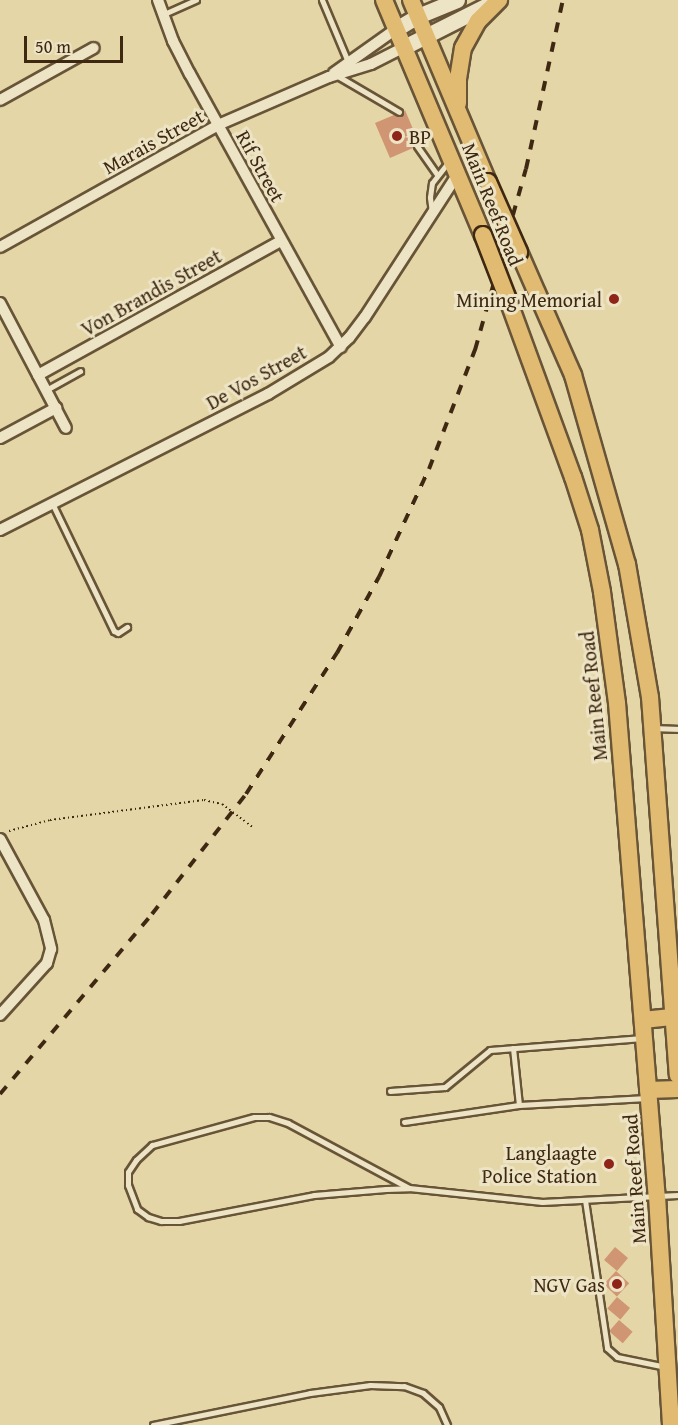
<!DOCTYPE html>
<style>
body{margin:0}
#map{position:relative;width:678px;height:1425px;overflow:hidden;background:#e4d6a6;font-family:"Gentium Book Plus",serif}
div>[style]{position:absolute}
.building>*{inset:0;background:#d09573;transform-origin:0 0}
.path>*{height:2px;margin-top:-1px;transform-origin:0;background:repeating-linear-gradient(90deg,#3e2812 0 1.5px,transparent 0 4.5px)}
.roads{filter:drop-shadow(2px 0 #685437) drop-shadow(-2px 0 #685437) drop-shadow(0 2px #685437) drop-shadow(0 -2px #685437)}
.lane>*{height:5px;margin:-2.5px;padding:0 2.5px;transform-origin:2.5px;border-radius:2.5px;background:#ede4c5}
.street>*{height:10px;margin:-5px;padding:0 5px;transform-origin:5px;border-radius:5px;background:#ede4c5}
.secondary>*{height:15px;margin:-7.5px;padding:0 7.5px;transform-origin:7.5px;border-radius:7.5px;background:#ede4c5}
.primary>*{height:16px;margin:-8px;padding:0 8px;transform-origin:8px;border-radius:8px;background:#e2bb73}
.rail>*{height:4px;margin-top:-2px;transform-origin:0;background:repeating-linear-gradient(90deg,#3e2812 0 10px,transparent 0 20px)}
.path-bridge>*{height:2px;margin-top:-1px;transform-origin:0;background:repeating-linear-gradient(90deg,#3e2812 0 1.5px,transparent 0 4.5px)}
.bridges{filter:drop-shadow(2px 0 #3e2812) drop-shadow(-2px 0 #3e2812) drop-shadow(0 2px #3e2812) drop-shadow(0 -2px #3e2812)}
.primary-bridge>*{height:16px;margin:-8px;padding:0 8px;transform-origin:8px;border-radius:8px;background:#e2bb73}
.dots>*{width:16px;height:16px;translate:-50% -50%;box-sizing:border-box;border:3px solid #ede4c5;border-radius:50%}
span{translate:-50% -50%;white-space:nowrap;text-align:center;line-height:1.15;-webkit-text-stroke:6px #ede4c5;paint-order:stroke}
.poi-label{font-size:20px;color:#3e2812}
.left{translate:0 -50%;text-align:left}
.right{translate:-100% -50%;text-align:right}
.street-label{font-size:20px;color:#3e2812}
.scale{position:absolute;left:24px;top:36px;width:99px;height:27px;box-sizing:border-box;border:3px solid #3e2812;border-top:0;padding-left:8px;font-size:18px;line-height:21px;white-space:nowrap;color:#3e2812;-webkit-text-stroke:4px #ede4c5;paint-order:stroke}
</style>
<div id="map">
<div class="building">
<div style="clip-path:polygon(405px 110px,418px 141px,414px 142px,413px 148px,390px 158px,375px 123px,394px 115px,401px 116px)"></div>
<div style="left:615px;top:1247px;width:17px;height:17px;rotate:40deg"></div>
<div style="left:616px;top:1271px;width:18px;height:18px;rotate:43deg"></div>
<div style="left:617px;top:1297px;width:17px;height:15px;rotate:40deg"></div>
<div style="left:619px;top:1320px;width:18px;height:15px;rotate:41deg"></div>
</div>
<div class="path">
<div style="left:9px;top:831px;width:42px;rotate:-15deg"></div>
<div style="left:50px;top:820px;width:155px;rotate:-7.4deg"></div>
<div style="left:204px;top:800px;width:18px;rotate:13deg"></div>
</div>
<div class="roads">
<div class="lane">
<div style="left:322px;top:0;width:67px;rotate:67.2deg"></div>
<div style="left:164px;top:14px;width:35px;rotate:-24deg"></div>
<div style="left:336px;top:75px;width:73px;rotate:30.4deg"></div>
<div style="left:417px;top:146px;width:35px;rotate:55deg"></div>
<div style="left:432px;top:212px;width:15px;rotate:-98deg"></div>
<div style="left:430px;top:197px;width:14px;rotate:-82deg"></div>
<div style="left:432px;top:183px;width:28px;rotate:-52deg"></div>
<div style="left:46px;top:390px;width:39px;rotate:-29deg"></div>
<div style="left:52px;top:503px;width:142px;rotate:64.2deg"></div>
<div style="left:114px;top:631px;width:4px;rotate:27deg"></div>
<div style="left:118px;top:633px;width:11px;rotate:-34deg"></div>
<div style="left:654px;top:728px;width:24px;rotate:2deg"></div>
<div style="left:513px;top:1048px;width:57px;rotate:84deg"></div>
<div style="left:390px;top:1091px;width:55px;rotate:-4.2deg"></div>
<div style="left:445px;top:1087px;width:58px;rotate:-39.4deg"></div>
<div style="left:490px;top:1050px;width:153px;rotate:-4.5deg"></div>
<div style="left:404px;top:1122px;width:116px;rotate:-8.4deg"></div>
<div style="left:519px;top:1105px;width:128px;rotate:-3.1deg"></div>
<div style="left:409px;top:1188px;width:137px;rotate:-151.8deg"></div>
<div style="left:288px;top:1123px;width:20px;rotate:-162deg"></div>
<div style="left:269px;top:1117px;width:15px;rotate:180deg"></div>
<div style="left:254px;top:1117px;width:106px;rotate:164.6deg"></div>
<div style="left:152px;top:1145px;width:22px;rotate:137deg"></div>
<div style="left:136px;top:1160px;width:14px;rotate:124deg"></div>
<div style="left:128px;top:1172px;width:13px;rotate:90deg"></div>
<div style="left:128px;top:1185px;width:26px;rotate:69deg"></div>
<div style="left:137px;top:1209px;width:14px;rotate:36deg"></div>
<div style="left:148px;top:1217px;width:14px;rotate:17deg"></div>
<div style="left:161px;top:1221px;width:18px"></div>
<div style="left:179px;top:1221px;width:137px;rotate:-10.9deg"></div>
<div style="left:314px;top:1195px;width:72px;rotate:-4.8deg"></div>
<div style="left:386px;top:1189px;width:23px;rotate:-2deg"></div>
<div style="left:409px;top:1188px;width:134px;rotate:6deg"></div>
<div style="left:542px;top:1202px;width:136px;rotate:-2.9deg"></div>
<div style="left:585px;top:1200px;width:150px;rotate:81.5deg"></div>
<div style="left:607px;top:1348px;width:13px;rotate:42deg"></div>
<div style="left:617px;top:1357px;width:50px;rotate:11.5deg"></div>
<div style="left:153px;top:1425px;width:160px;rotate:-11.5deg"></div>
<div style="left:310px;top:1393px;width:61px;rotate:-7.6deg"></div>
<div style="left:370px;top:1385px;width:34px;rotate:2deg"></div>
<div style="left:404px;top:1386px;width:20px;rotate:20deg"></div>
<div style="left:423px;top:1393px;width:21px;rotate:41deg"></div>
<div style="left:439px;top:1407px;width:20px;rotate:66deg"></div>
</div>
<div class="street">
<div style="left:158px;top:0;width:44px;rotate:69.9deg"></div>
<div style="left:173px;top:41px;width:37px;rotate:63deg"></div>
<div style="left:190px;top:74px;width:312px;rotate:61.1deg"></div>
<div style="left:334px;top:73px;width:76px;rotate:-35.4deg"></div>
<div style="left:0;top:100px;width:107px;rotate:-29deg"></div>
<div style="left:0;top:247px;width:250px;rotate:-29.2deg"></div>
<div style="left:218px;top:125px;width:121px;rotate:-23.4deg"></div>
<div style="left:329px;top:77px;width:44px;rotate:-17.2deg"></div>
<div style="left:371px;top:64px;width:37px;rotate:-27deg"></div>
<div style="left:0;top:303px;width:141px;rotate:62.2deg"></div>
<div style="left:38px;top:375px;width:277px;rotate:-28.9deg"></div>
<div style="left:0;top:438px;width:64px;rotate:-28.2deg"></div>
<div style="left:0;top:530px;width:301px;rotate:-26.9deg"></div>
<div style="left:268px;top:394px;width:71px;rotate:-31.2deg"></div>
<div style="left:329px;top:357px;width:28px;rotate:-44deg"></div>
<div style="left:349px;top:338px;width:26px;rotate:-53deg"></div>
<div style="left:365px;top:317px;width:171px;rotate:-57deg"></div>
<div style="left:0;top:839px;width:92px;rotate:61.5deg"></div>
<div style="left:44px;top:920px;width:30px;rotate:76deg"></div>
<div style="left:51px;top:949px;width:15px;rotate:106deg"></div>
<div style="left:47px;top:963px;width:70px;rotate:132.1deg"></div>
</div>
<div class="secondary">
<div style="left:396px;top:29px;width:26px;rotate:-31deg"></div>
<div style="left:418px;top:16px;width:42px;rotate:-22.3deg"></div>
<div style="left:404px;top:47px;width:104px;rotate:-26.8deg"></div>
</div>
<div class="primary">
<div style="left:384px;top:0;width:255px;rotate:67.2deg"></div>
<div style="left:411px;top:0;width:198px;rotate:67.1deg"></div>
<div style="left:458px;top:103px;width:24px;rotate:-90deg"></div>
<div style="left:458px;top:79px;width:31px;rotate:-81deg"></div>
<div style="left:463px;top:48px;width:31px;rotate:-61deg"></div>
<div style="left:478px;top:21px;width:30px;rotate:-45deg"></div>
<div style="left:519px;top:252px;width:134px;rotate:66.3deg"></div>
<div style="left:573px;top:375px;width:197px;rotate:74.1deg"></div>
<div style="left:627px;top:564px;width:135px;rotate:80.2deg"></div>
<div style="left:650px;top:697px;width:379px;rotate:85.8deg"></div>
<div style="left:507px;top:297px;width:192px;rotate:69.9deg"></div>
<div style="left:573px;top:477px;width:56px;rotate:72.2deg"></div>
<div style="left:590px;top:530px;width:63px;rotate:79deg"></div>
<div style="left:602px;top:592px;width:112px;rotate:82.3deg"></div>
<div style="left:617px;top:703px;width:495px;rotate:85.4deg"></div>
<div style="left:657px;top:1196px;width:229px;rotate:86.5deg"></div>
<div style="left:643px;top:1020px;width:31px;rotate:-6deg"></div>
<div style="left:648px;top:1090px;width:30px;rotate:-2deg"></div>
</div>
</div>
<div class="rail">
<div style="left:0;top:1094px;width:236px;rotate:-49.8deg"></div>
<div style="left:152px;top:914px;width:152px;rotate:-51.9deg"></div>
<div style="left:246px;top:794px;width:168px;rotate:-57.2deg"></div>
<div style="left:337px;top:653px;width:87px;rotate:-61.1deg"></div>
<div style="left:379px;top:577px;width:119px;rotate:-65.2deg"></div>
<div style="left:429px;top:469px;width:128px;rotate:-68.9deg"></div>
<div style="left:475px;top:350px;width:188px;rotate:-74.3deg"></div>
<div style="left:526px;top:169px;width:173px;rotate:-77.7deg"></div>
</div>
<div class="path-bridge">
<div style="left:222px;top:804px;width:39px;rotate:37deg"></div>
</div>
<div class="bridges">
<div class="primary-bridge">
<div style="left:488px;top:182px;width:77px;rotate:66.1deg"></div>
<div style="left:483px;top:235px;width:66px;rotate:68.8deg"></div>
</div>
</div>
<div class="dots">
<div style="left:397px;top:136px;background:#8f2418"></div>
<div style="left:614px;top:299px;background:#8f2418"></div>
<div style="left:609px;top:1164px;background:#8f2418"></div>
<div style="left:617px;top:1284px;background:#8f2418"></div>
</div>
<div class="poi-label">
<span class="left" style="left:409px;top:136px">BP</span>
<span class="right" style="left:602px;top:299px">Mining Memorial</span>
<span class="right" style="left:597px;top:1164px">Langlaagte<br>Police Station</span>
<span class="right" style="left:605px;top:1284px">NGV Gas</span>
</div>
<div class="street-label">
<span style="left:153px;top:141px;rotate:-29deg">Marais Street</span>
<span style="left:261px;top:166px;rotate:61deg">Rif Street</span>
<span style="left:493px;top:204px;rotate:68deg">Main Reef Road</span>
<span style="left:151px;top:292px;rotate:-29deg">Von Brandis Street</span>
<span style="left:256px;top:377px;rotate:-29deg">De Vos Street</span>
<span style="left:593px;top:696px;rotate:-96deg">Main Reef Road</span>
<span style="left:634px;top:1179px;rotate:-94deg">Main Reef Road</span>
</div>
<div class="scale">50 m</div>
</div>
